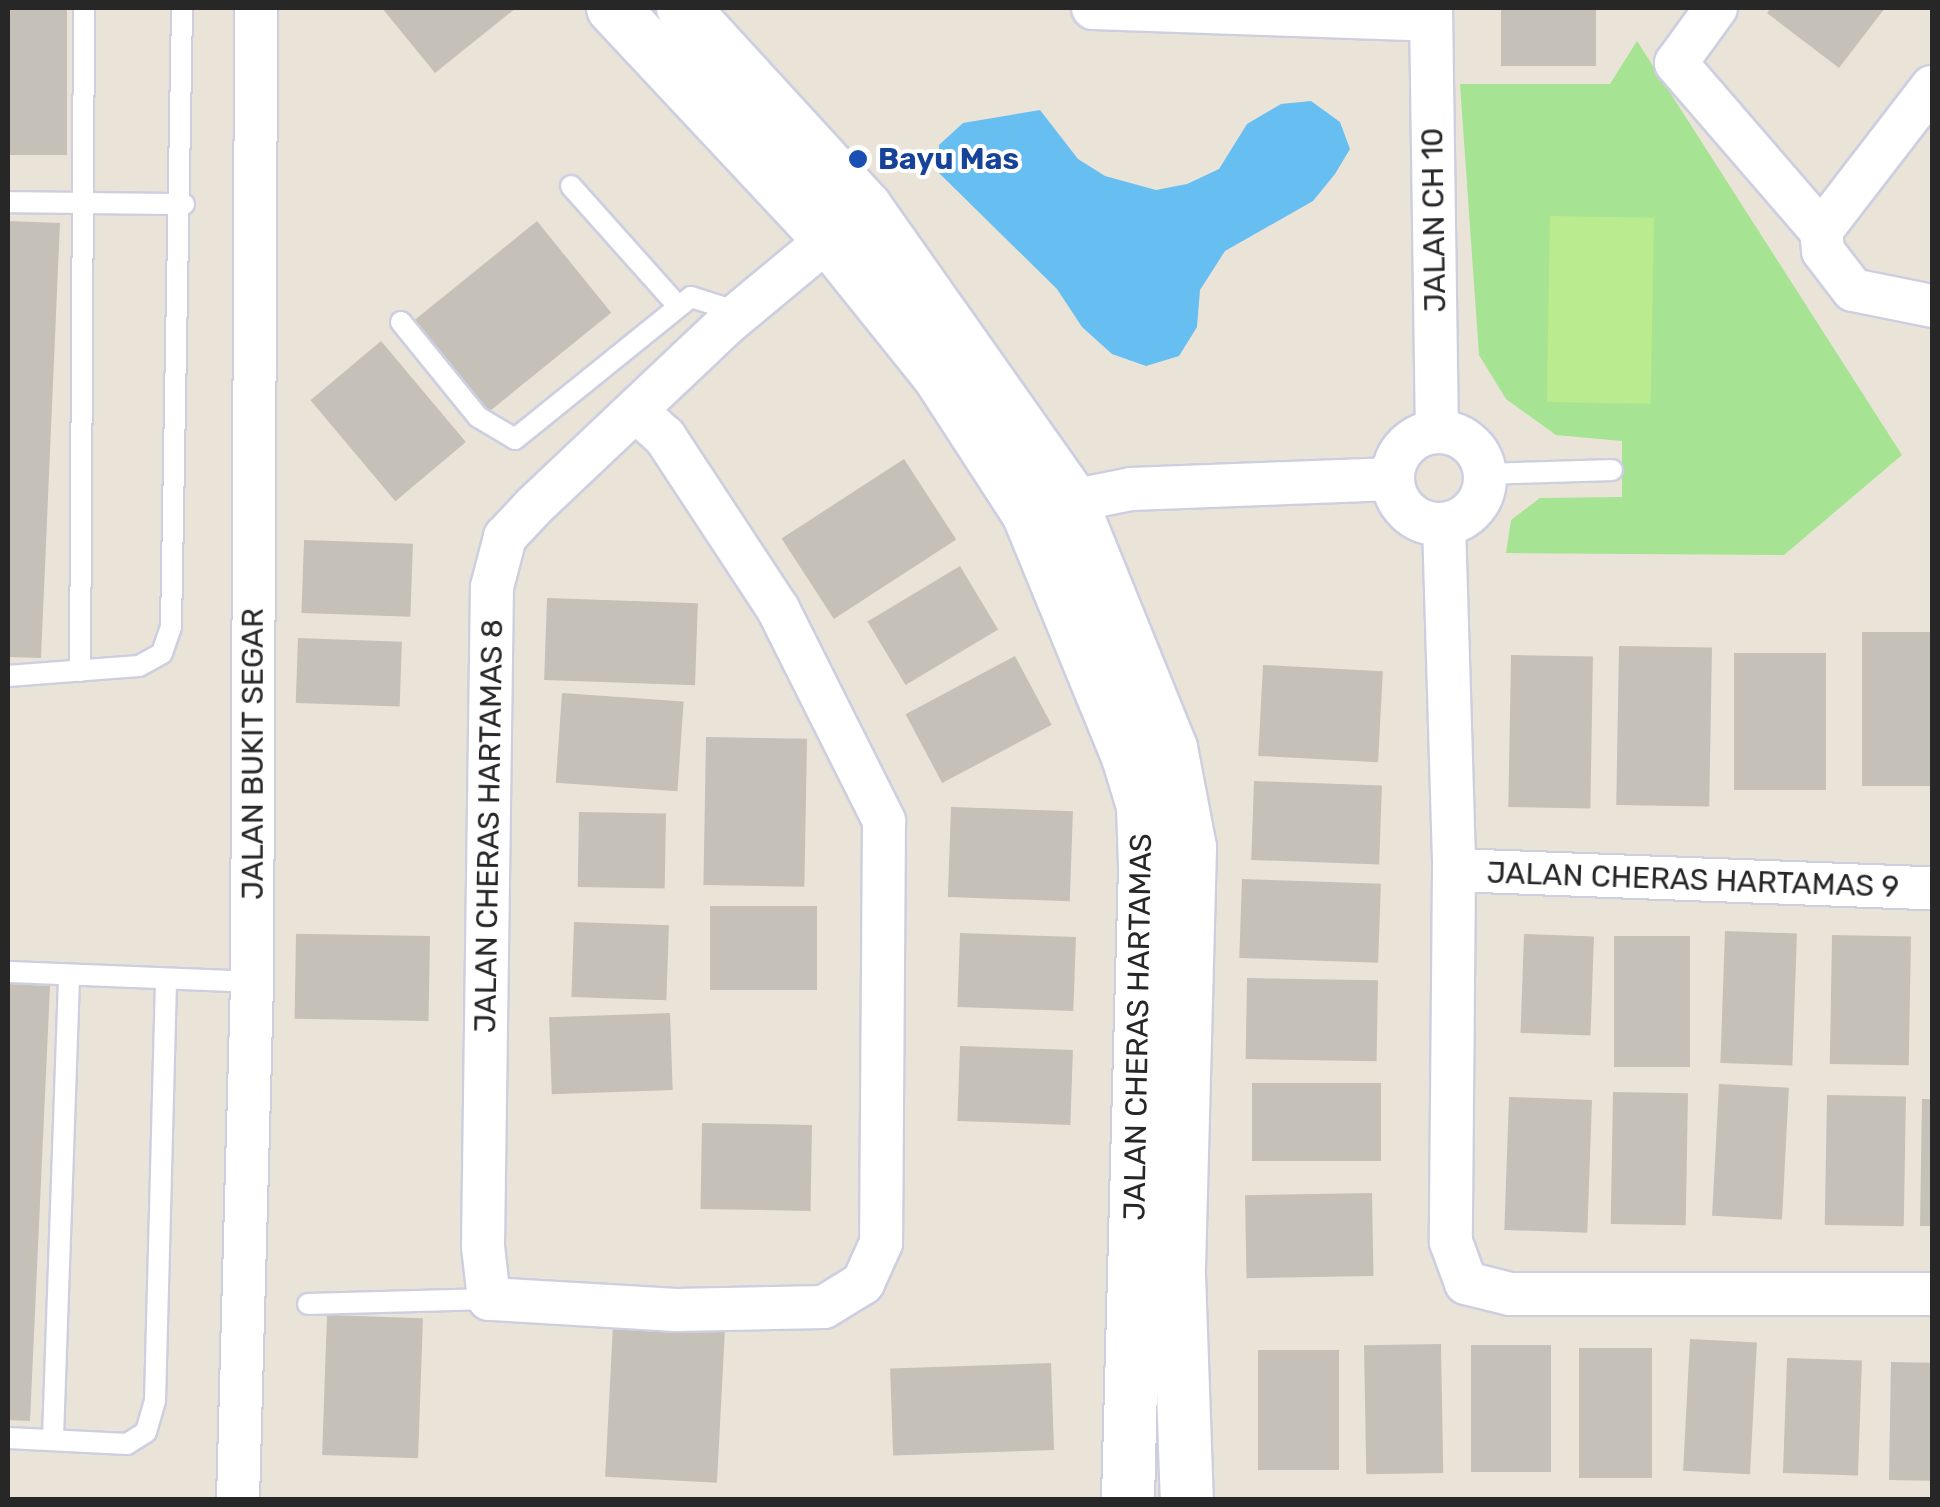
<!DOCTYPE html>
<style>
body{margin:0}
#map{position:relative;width:1940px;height:1507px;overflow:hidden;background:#eae4d8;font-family:Rubik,sans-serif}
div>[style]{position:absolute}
.green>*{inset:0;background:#a6e392}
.pitch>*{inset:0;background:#baeb8e;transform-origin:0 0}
.water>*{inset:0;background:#67bef0}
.building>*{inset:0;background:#c5c1b8;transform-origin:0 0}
.roads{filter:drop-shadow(2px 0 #cdcfe1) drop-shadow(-2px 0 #cdcfe1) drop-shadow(0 2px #cdcfe1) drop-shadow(0 -2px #cdcfe1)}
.service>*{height:20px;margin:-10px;padding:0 10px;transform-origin:10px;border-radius:10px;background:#fff}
.minor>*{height:42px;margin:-21px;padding:0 21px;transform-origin:21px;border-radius:21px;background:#fff}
.minor>.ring{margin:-21px;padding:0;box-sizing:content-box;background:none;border:42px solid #fff;border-radius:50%}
.tertiary>*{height:52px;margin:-26px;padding:0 26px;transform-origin:26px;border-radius:26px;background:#fff}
.dots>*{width:28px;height:28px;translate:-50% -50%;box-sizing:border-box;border:5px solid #fff;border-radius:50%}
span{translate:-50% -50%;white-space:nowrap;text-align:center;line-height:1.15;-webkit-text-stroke:8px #fff;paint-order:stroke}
.transit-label{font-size:30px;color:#164399;font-weight:700}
.left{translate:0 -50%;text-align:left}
.street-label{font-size:30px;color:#272727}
.frame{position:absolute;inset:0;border:10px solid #272727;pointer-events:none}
</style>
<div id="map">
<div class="green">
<div style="clip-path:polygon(1637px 41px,1902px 455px,1784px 555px,1506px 553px,1511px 520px,1540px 498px,1622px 497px,1622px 441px,1556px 435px,1506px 399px,1479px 355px,1460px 84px,1610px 84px)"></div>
</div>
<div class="pitch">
<div style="left:1550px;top:216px;width:104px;height:186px;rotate:1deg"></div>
</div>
<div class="water">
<div style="clip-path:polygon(1311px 101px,1340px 122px,1350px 149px,1335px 174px,1313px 201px,1225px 251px,1200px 290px,1197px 327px,1179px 356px,1146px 366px,1112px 354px,1082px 327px,1057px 289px,939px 173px,939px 145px,963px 123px,1040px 110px,1078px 159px,1105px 176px,1156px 190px,1187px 184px,1219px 169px,1247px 124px,1281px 104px)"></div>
</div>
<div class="building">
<div style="left:8px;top:8px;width:59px;height:147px"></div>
<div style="clip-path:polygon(382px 8px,516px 8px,435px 73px)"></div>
<div style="left:1501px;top:8px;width:95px;height:58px"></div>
<div style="clip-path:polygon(1771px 8px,1885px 8px,1839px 68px,1767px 13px)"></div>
<div style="clip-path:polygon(8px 221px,60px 223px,41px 658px,8px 657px)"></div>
<div style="left:537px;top:221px;width:118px;height:161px;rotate:51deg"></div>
<div style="left:381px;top:341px;width:132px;height:92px;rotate:50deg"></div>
<div style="left:904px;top:459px;width:96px;height:146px;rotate:57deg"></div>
<div style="left:304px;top:540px;width:109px;height:73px;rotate:2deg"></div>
<div style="left:960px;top:566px;width:74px;height:108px;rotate:59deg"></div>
<div style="left:547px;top:598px;width:151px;height:82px;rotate:2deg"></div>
<div style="left:1862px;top:632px;width:70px;height:154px"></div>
<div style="left:298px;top:638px;width:104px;height:65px;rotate:2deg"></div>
<div style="left:1619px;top:646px;width:93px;height:159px;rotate:1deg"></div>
<div style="left:1826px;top:653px;width:137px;height:92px;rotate:90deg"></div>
<div style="left:1511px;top:655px;width:82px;height:152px;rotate:1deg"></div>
<div style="left:1015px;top:656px;width:78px;height:124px;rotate:62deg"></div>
<div style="left:1263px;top:665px;width:120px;height:91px;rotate:3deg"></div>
<div style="left:562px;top:693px;width:122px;height:90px;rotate:4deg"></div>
<div style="left:706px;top:737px;width:101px;height:148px;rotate:1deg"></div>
<div style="left:1254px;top:781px;width:128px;height:79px;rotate:2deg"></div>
<div style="left:951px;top:807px;width:122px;height:90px;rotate:2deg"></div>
<div style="left:579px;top:812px;width:87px;height:75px;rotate:1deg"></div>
<div style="left:1242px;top:879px;width:139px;height:79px;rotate:2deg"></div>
<div style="left:710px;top:906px;width:107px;height:84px"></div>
<div style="left:574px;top:922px;width:95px;height:75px;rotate:2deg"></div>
<div style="left:1725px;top:931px;width:72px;height:132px;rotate:2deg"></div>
<div style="left:960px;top:933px;width:116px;height:74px;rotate:2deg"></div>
<div style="left:1524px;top:934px;width:70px;height:99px;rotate:2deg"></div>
<div style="left:1832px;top:935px;width:79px;height:129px;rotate:1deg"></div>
<div style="left:430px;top:936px;width:85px;height:134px;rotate:91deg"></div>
<div style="left:1690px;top:936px;width:131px;height:76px;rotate:90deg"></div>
<div style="left:1247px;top:978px;width:131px;height:81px;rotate:1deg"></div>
<div style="clip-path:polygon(8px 984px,50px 986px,30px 1421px,8px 1420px)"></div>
<div style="left:670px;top:1013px;width:77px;height:121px;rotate:88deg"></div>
<div style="left:960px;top:1046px;width:113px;height:75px;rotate:2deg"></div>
<div style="left:1381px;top:1083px;width:78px;height:129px;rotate:90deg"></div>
<div style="left:1719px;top:1084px;width:70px;height:132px;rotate:3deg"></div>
<div style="left:1613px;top:1092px;width:75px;height:132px;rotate:1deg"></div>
<div style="left:1827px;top:1095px;width:79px;height:130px;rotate:1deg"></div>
<div style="left:1509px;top:1097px;width:83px;height:133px;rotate:2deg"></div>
<div style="clip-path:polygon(1922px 1099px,1932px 1099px,1932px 1226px,1920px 1226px)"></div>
<div style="left:702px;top:1123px;width:110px;height:86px;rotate:1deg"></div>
<div style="left:1372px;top:1193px;width:83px;height:127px;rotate:89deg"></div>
<div style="left:327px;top:1315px;width:96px;height:140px;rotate:2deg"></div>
<div style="left:613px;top:1326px;width:112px;height:151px;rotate:3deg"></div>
<div style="left:1690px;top:1339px;width:67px;height:132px;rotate:3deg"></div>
<div style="left:1441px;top:1344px;width:129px;height:77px;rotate:89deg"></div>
<div style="left:1471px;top:1345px;width:80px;height:127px"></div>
<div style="left:1579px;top:1348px;width:73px;height:130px"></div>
<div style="left:1339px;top:1350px;width:120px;height:81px;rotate:90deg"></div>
<div style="left:1787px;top:1358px;width:75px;height:115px;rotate:2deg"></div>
<div style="left:1891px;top:1362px;width:41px;height:118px;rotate:1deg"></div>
<div style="left:1051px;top:1363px;width:87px;height:161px;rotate:88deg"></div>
</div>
<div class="roads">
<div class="service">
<div style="left:571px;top:186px;width:159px;rotate:48.3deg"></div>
<div style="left:8px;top:202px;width:176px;rotate:0.7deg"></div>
<div style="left:401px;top:322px;width:122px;rotate:51deg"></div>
<div style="left:478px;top:417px;width:43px;rotate:30.7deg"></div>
<div style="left:515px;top:439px;width:226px;rotate:-38.9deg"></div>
<div style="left:691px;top:297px;width:52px;rotate:17.7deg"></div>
<div style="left:1485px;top:474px;width:127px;rotate:-1.8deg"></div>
<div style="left:80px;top:671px;width:663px;rotate:-89.65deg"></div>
<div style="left:8px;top:676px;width:131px;rotate:-4.4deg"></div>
<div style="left:139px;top:666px;width:26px;rotate:-29deg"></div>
<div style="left:162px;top:653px;width:28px;rotate:-71deg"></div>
<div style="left:171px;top:627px;width:619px;rotate:-88.98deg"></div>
<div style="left:8px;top:972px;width:244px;rotate:2.3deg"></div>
<div style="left:308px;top:1304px;width:181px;rotate:-1.6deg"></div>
<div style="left:53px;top:1437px;width:458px;rotate:-88deg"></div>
<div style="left:8px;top:1438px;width:119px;rotate:2.9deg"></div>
<div style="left:127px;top:1444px;width:22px;rotate:-32deg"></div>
<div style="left:146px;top:1432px;width:32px;rotate:-74deg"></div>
<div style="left:155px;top:1401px;width:417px;rotate:-88.5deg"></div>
</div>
<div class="minor">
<div style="left:1093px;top:8px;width:338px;rotate:2deg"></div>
<div style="left:1431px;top:8px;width:424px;rotate:89.2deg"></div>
<div style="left:1716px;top:8px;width:68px;rotate:126deg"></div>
<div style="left:1676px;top:63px;width:222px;rotate:49.2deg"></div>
<div style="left:1821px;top:231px;width:182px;rotate:-52.4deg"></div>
<div style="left:1821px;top:231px;width:20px;rotate:84deg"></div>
<div style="left:1823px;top:251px;width:49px;rotate:52.4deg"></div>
<div style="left:1853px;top:290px;width:81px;rotate:11.4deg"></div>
<div style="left:636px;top:411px;width:39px;rotate:42deg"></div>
<div style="left:665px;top:437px;width:206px;rotate:56.7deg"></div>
<div style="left:778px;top:609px;width:237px;rotate:63.4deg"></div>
<div style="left:884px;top:821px;width:422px;rotate:90.4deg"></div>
<div style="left:881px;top:1243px;width:44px;rotate:114.2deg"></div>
<div style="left:863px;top:1283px;width:46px;rotate:148.4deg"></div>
<div style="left:824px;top:1307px;width:148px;rotate:178.8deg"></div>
<div style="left:676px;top:1310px;width:187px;rotate:-176.6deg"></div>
<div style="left:489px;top:1299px;width:53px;rotate:-96.5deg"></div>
<div style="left:483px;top:1246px;width:659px;rotate:-89.22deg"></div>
<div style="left:492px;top:587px;width:52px;rotate:-75.4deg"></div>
<div style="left:505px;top:537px;width:42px;rotate:-46.9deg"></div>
<div style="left:534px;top:506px;width:271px;rotate:-43.4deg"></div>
<div style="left:731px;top:320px;width:160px;rotate:-39.7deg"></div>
<div class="ring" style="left:1393px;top:432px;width:50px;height:50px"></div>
<div style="left:1041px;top:507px;width:92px;rotate:-11.3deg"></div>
<div style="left:1131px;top:489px;width:262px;rotate:-2.2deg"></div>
<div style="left:1444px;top:524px;width:346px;rotate:88.3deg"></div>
<div style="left:1454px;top:870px;width:372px;rotate:90.5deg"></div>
<div style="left:1451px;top:1242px;width:44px;rotate:69.9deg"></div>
<div style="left:1466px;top:1283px;width:45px;rotate:14deg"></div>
<div style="left:1510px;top:1294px;width:422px"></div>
<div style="left:1454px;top:870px;width:478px;rotate:2.2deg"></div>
<div style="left:238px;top:1500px;width:518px;rotate:-88.45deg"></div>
<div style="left:252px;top:982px;width:974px;rotate:-89.76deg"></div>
</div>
<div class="tertiary">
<div style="left:613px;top:8px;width:316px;rotate:46.9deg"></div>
<div style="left:829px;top:239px;width:176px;rotate:51.2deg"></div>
<div style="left:939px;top:376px;width:163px;rotate:57deg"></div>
<div style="left:1028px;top:513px;width:264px;rotate:67.7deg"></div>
<div style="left:1128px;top:757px;width:51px;rotate:73deg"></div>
<div style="left:1143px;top:806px;width:60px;rotate:88.1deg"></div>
<div style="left:1145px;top:866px;width:634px;rotate:91.54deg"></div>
<div style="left:683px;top:8px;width:271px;rotate:47.5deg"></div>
<div style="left:866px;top:208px;width:352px;rotate:54.8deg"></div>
<div style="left:1069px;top:496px;width:272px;rotate:68deg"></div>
<div style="left:1171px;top:748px;width:102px;rotate:79.2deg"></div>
<div style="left:1190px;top:848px;width:427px;rotate:91.5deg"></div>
<div style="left:1179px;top:1275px;width:225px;rotate:88deg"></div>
</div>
</div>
<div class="dots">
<div style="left:858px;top:159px;background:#1a4fb4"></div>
</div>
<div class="transit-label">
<span class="left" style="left:878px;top:159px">Bayu Mas</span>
</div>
<div class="street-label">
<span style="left:1434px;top:220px;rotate:-91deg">JALAN CH 10</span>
<span style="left:253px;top:754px;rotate:-90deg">JALAN BUKIT SEGAR</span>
<span style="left:489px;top:826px;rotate:-89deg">JALAN CHERAS HARTAMAS 8</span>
<span style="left:1693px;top:880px;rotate:2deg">JALAN CHERAS HARTAMAS 9</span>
<span style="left:1138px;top:1027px;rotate:-89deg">JALAN CHERAS HARTAMAS</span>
</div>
<div class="frame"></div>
</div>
